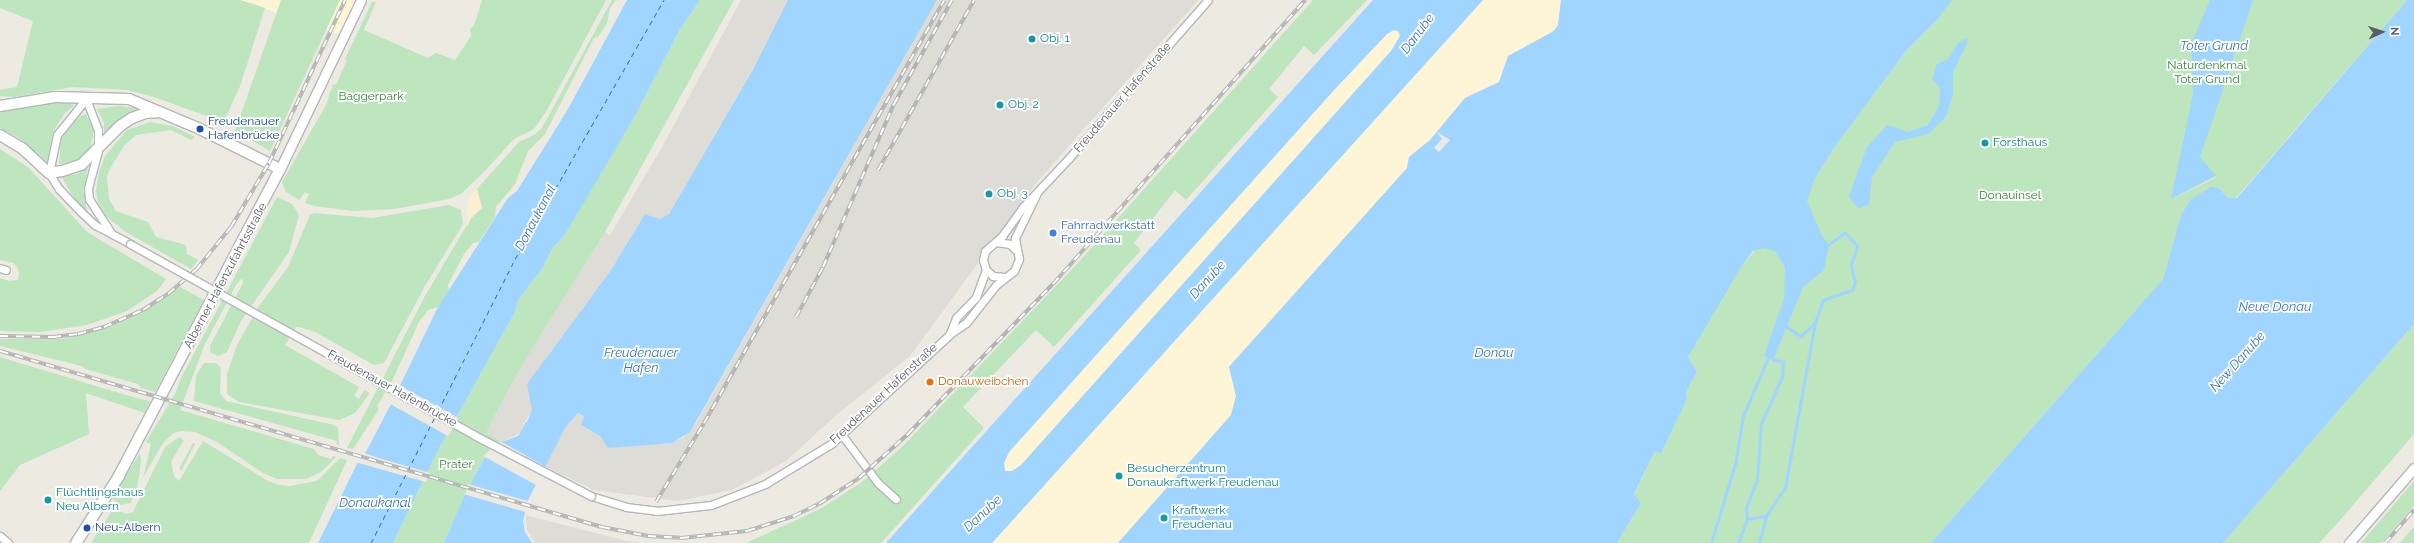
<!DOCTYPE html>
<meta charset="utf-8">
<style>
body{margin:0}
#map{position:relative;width:2414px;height:543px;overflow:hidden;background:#edeae1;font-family:Raleway,sans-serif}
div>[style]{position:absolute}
.commercial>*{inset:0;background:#fef4d6}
.industrial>*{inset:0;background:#dedcd6}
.green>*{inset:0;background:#bde5be}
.sand>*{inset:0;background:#faf0cf}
.water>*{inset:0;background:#a0d5ff}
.pier>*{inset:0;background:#edeae1;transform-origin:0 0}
.stream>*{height:2.5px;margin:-1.25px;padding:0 1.25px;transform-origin:1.25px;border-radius:1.25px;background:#a0d5ff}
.ferry>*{height:1px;margin-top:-0.5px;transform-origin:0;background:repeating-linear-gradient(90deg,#3d75b0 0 5px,transparent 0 9px)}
.roads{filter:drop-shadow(1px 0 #b4b7bc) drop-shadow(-1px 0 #b4b7bc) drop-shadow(0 1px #b4b7bc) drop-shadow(0 -1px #b4b7bc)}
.minor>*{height:7px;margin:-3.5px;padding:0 3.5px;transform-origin:3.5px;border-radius:3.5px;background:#fff}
.tertiary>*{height:9px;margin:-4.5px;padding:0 4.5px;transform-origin:4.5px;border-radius:4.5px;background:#fff}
.secondary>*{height:10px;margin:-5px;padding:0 5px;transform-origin:5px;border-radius:5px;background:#fff}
.rail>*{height:4px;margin-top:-2px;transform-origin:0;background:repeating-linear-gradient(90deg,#fff 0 8px,#b3b4b4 0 16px);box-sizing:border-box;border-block:1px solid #b3b4b4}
.bridges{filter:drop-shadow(1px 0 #b4b7bc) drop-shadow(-1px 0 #b4b7bc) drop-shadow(0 1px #b4b7bc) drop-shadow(0 -1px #b4b7bc)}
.minor-bridge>*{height:7px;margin:-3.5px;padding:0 3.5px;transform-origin:3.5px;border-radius:3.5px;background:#fff}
.dots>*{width:11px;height:11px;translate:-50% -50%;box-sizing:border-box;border:2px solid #fff;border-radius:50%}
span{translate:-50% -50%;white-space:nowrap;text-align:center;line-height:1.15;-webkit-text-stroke:3.5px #fff;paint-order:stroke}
.culture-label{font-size:12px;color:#0d838f}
.left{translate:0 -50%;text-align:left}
.park-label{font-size:12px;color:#358639}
.street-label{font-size:12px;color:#5a5e62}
.transit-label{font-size:12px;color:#164399}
.shop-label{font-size:12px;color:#366cbe}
.food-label{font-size:12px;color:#c56008}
.water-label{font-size:13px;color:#3d75b0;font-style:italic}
.north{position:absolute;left:2362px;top:12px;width:40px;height:40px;-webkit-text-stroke:3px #fff;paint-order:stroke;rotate:87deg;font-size:11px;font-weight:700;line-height:16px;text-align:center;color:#5a5e62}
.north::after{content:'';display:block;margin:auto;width:14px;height:18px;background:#5a5e62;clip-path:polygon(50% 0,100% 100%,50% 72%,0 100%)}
</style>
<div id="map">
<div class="commercial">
<div style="clip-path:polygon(240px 0,361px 0,344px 36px)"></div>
<div style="clip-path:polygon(1483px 0,1561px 0,1558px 25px,1548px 35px,1508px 56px,1499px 82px,1465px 98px,1430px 140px,1409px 157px,1407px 168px,1229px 366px,1236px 396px,1231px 415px,1118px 543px,992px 543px)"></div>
<div style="clip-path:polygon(1394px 30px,1399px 32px,1400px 36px,1391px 51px,1021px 466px,1012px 471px,1005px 471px,1004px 463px,1009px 452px,1335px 89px,1387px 34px)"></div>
</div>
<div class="industrial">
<div style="clip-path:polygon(741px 0,788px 0,752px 70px,669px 214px,660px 219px,645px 214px,611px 270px,545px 359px,531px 413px,523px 424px,525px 425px,521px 432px,502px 442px,486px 433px,524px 362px,605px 232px,610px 235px,662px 147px)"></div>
<div style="clip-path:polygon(937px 0,1198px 0,1038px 181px,910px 356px,835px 416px,786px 461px,732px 490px,678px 501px,594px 490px,544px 466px,565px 428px,578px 413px,584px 416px,581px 425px,600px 436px,666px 444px,683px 438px,696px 423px)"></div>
<div style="clip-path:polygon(526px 515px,626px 541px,641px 543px,535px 543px,527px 530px)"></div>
</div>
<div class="green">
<div style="clip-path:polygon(0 0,240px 0,265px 8px,240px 86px,225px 119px,220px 121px,154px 97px,127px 90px,73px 87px,14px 97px,0 96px,0 90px,17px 87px,33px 21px,0 8px)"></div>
<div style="clip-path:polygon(281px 0,340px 0,270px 151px,235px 131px)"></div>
<div style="clip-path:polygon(482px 0,606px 0,547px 110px,534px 129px,514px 139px,481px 175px,461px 194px,449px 199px,394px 209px,353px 211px,314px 206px,305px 203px,309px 194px,305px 192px,299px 200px,286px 192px,282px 182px,326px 105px,333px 84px,336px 85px,347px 60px,345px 59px,372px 2px,376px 2px,364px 30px,428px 58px,436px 53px,455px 60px,471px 36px,470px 30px,475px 23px)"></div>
<div style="clip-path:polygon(612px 0,616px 0,610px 8px,607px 23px,598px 37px,594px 38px,545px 134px,528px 151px,515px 184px,496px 207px,495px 217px,479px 242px,473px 243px,464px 254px,448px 285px,449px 290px,438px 307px,428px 310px,419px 322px,392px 381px,377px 406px,379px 409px,353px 449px,347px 448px,425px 296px,471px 218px,482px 208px,477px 189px,519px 142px,534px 135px,542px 128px)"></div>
<div style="clip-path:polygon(700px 0,734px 0,605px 232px,524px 362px,499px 408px,486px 433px,502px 442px,485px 457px,465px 494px,444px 543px,393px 543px,436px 454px,515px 312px,518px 300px,542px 269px,553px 247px,563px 237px,635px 116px,680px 29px)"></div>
<div style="clip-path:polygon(1313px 0,1367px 0,1314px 55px,1304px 46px,1269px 89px,1278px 97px,1186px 200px,1175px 190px,1134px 243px,1141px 250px,1054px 347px,1036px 330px,963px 407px,984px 428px,881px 543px,746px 543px,822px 508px,862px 482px,901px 448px,1078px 263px)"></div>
<div style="clip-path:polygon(1952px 0,2407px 0,2236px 198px,2228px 198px,2219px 188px,2190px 200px,2181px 215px,2163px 279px,1931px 543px,1617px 543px,1641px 503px,1634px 495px,1655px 451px,1661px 454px,1687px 399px,1686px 392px,1697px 372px,1688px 357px,1714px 309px,1741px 267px,1814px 180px,1834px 148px,1906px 51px,1939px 18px)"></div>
<div style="clip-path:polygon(59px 101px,75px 105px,65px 113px,54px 130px,47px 162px,18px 137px,0 128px,0 111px)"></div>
<div style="clip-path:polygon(119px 106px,145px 109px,123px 117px,104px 135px,104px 123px,97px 109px)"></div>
<div style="clip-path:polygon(86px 114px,94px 131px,90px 149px,76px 162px,59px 164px,61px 142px,66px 131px,80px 116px)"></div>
<div style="clip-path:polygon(150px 122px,173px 126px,195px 137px,191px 140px,171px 130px,136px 135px,124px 146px,111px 167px,107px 176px,109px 199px,116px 211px,148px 222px,156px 237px,186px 245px,187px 254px,198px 260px,191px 269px,124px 231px,106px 216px,98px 202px,96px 191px,99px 172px,105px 156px,127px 130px)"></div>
<div style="clip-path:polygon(0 149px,28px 167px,87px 232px,166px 279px,157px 291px,127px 311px,87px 325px,41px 332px,0 331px,0 278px,10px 281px,18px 280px,19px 271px,14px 263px,0 260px)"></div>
<div style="clip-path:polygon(88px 168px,83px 191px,87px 210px,92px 218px,78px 205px,61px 176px,76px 174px)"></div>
<div style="clip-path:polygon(277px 197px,292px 204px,299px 215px,289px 252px,241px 321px,227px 352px,218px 356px,210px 352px,210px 346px,243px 283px,242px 278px,236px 285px,204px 346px,180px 410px,314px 449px,318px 455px,331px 459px,333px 456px,336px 457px,321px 472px,306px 479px,277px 479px,263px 473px,217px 442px,195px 432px,181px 431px,173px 433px,163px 443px,143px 478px,151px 444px,146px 442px,176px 392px,181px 378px)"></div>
<div style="clip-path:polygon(449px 205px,461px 210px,463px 224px,425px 286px,384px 363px,374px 365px,315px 332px,299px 327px,296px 327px,285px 345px,359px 387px,354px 396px,359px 399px,364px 390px,370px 393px,355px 413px,339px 420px,239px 402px,227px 394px,227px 374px,237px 345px,259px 306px,288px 267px,310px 215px,314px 213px,372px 218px)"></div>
<div style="clip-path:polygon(180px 287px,204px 300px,155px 392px,141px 388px,138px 384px,85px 369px,82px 366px,0 346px,0 339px,63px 339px,102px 329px,144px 311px)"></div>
<div style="clip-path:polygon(2414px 324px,2414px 434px,2335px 526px,2319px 543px,2223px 543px)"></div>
<div style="clip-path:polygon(0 357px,136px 398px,150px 401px,145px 413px,86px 393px,89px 434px,20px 465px,0 491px)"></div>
<div style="clip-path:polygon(204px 363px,216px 363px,221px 368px,220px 393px,226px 401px,334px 425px,338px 428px,339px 445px,336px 444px,337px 441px,194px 401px,196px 376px)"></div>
<div style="clip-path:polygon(179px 437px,184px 440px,171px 462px,174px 476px,179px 481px,203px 441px,268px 481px,278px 485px,290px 486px,317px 481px,340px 458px,347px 460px,309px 543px,91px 543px,113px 509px,126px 514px,133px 512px,165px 447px)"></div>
<div style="clip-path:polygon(193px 443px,195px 444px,182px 470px,179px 469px)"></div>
<div style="clip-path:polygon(140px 453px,141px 461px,137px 490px,130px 503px,119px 505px,112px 498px)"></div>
<div style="clip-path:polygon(2414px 481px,2414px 506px,2382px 543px,2361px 543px)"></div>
<div style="clip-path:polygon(2414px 527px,2414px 543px,2400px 543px)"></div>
</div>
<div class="sand">
<div style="clip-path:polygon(477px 189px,482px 208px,471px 218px,467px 227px,468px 200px)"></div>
</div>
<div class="water">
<div style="clip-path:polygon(627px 0,700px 0,680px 29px,635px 116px,585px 201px,563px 237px,553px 247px,542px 269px,518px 300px,515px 312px,436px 454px,393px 543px,318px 543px,357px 464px,367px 450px,391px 404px,438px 307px,508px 198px,517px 191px,568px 109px)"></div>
<div style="clip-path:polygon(788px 0,937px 0,690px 432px,672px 443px,608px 448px,600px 436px,581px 425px,584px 416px,578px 413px,565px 428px,528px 500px,523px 521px,525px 532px,532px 543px,444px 543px,465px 494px,485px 457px,502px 442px,518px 436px,525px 425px,525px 422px,527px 422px,532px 410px,527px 384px,611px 270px,645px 214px,660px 219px,669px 214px,752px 71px)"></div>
<div style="clip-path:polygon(evenodd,1373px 0,1483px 0,992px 543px,886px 543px,1373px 0,1394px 30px,1398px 31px,1400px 36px,1391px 51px,1021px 465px,1012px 471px,1005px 471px,1004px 463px,1009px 452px,1335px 89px,1387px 34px,1394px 30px)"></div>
<div style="clip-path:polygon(1561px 0,1952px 0,1939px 18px,1906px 51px,1834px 148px,1814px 180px,1807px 201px,1822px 236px,1829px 245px,1824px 270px,1803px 287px,1773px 360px,1764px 356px,1784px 299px,1785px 268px,1776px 252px,1765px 248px,1753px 251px,1741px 267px,1688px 357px,1697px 372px,1686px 392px,1687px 399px,1661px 454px,1655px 451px,1634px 494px,1641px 503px,1617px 543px,1118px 543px,1231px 415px,1236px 396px,1229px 367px,1407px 168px,1409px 157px,1430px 140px,1465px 98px,1499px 82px,1508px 56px,1554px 31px,1558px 25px)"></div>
<div style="clip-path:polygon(2210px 0,2253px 0,2200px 157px,2216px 176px,2171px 199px,2193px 94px,2191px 44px)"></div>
<div style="clip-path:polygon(2407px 0,2414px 0,2414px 324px,2223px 543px,1931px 543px,2163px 279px,2181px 215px,2190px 200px,2211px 187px,2219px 188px,2228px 198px,2237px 198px)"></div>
<div style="clip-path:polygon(1967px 38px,1967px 44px,1953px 72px,1953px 94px,1946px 117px,1928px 134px,1895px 142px,1872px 177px,1869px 204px,1858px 209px,1849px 196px,1867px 147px,1887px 125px,1908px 132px,1928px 125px,1939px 106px,1940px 88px,1932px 79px,1937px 64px,1948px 59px,1959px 42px)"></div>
</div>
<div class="pier">
<div style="clip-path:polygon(1437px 132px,1450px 140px,1439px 152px,1434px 148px,1442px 139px)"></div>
<div style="clip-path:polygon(2216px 176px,2217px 177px,2169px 200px)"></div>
<div style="left:399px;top:385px;width:68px;height:21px;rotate:29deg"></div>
<div style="clip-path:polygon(500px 441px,546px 467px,536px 485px,483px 456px)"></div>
<div style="clip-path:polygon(361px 452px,379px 458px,430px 473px,426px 482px,355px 462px)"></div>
<div style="left:468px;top:484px;width:63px;height:11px;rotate:16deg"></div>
</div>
<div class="stream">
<div style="left:1787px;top:327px;width:17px;rotate:33deg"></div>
<div style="left:1801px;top:336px;width:18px;rotate:-43deg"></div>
<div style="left:1747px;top:519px;width:19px;rotate:-9deg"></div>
<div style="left:1711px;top:543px;width:83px;rotate:-73.1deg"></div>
<div style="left:1735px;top:464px;width:49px;rotate:-80.5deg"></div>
<div style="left:1743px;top:416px;width:63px;rotate:-66.7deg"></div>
<div style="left:1738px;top:543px;width:26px;rotate:-69deg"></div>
<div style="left:1747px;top:519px;width:11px;rotate:-95deg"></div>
<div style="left:1746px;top:508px;width:30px;rotate:-69deg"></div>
<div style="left:1757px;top:480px;width:56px;rotate:-85.9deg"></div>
<div style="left:1761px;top:424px;width:51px;rotate:-65.9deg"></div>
<div style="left:1782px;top:377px;width:15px;rotate:-86deg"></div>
<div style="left:1783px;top:362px;width:10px;rotate:-169deg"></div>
<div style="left:1759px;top:543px;width:28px;rotate:-75deg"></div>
<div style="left:1766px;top:516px;width:34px;rotate:-56deg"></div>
<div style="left:1785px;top:488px;width:168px;rotate:-79.7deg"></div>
<div style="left:1815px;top:323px;width:24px;rotate:-71deg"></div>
<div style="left:1823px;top:300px;width:31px;rotate:-19deg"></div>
<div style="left:1852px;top:290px;width:8px;rotate:-67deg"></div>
<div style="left:1855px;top:283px;width:18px;rotate:-103deg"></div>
<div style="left:1851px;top:265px;width:20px;rotate:-72deg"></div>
<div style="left:1857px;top:246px;width:18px;rotate:-133deg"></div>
<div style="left:1845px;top:233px;width:20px;rotate:143deg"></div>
</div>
<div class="ferry">
<div style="left:438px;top:411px;width:170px;rotate:-63.1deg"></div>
<div style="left:515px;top:259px;width:299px;rotate:-60.1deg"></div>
<div style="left:371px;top:543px;width:141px;rotate:-63.1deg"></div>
</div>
<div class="roads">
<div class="minor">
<div style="left:111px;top:233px;width:40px;rotate:-122.9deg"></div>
<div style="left:89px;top:199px;width:11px;rotate:-95deg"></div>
<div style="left:88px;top:188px;width:39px;rotate:-75deg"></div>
<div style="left:98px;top:150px;width:20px;rotate:-90deg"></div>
<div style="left:98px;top:130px;width:33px;rotate:-111deg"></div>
<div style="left:86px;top:99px;width:46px;rotate:128.9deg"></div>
<div style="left:57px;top:135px;width:39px;rotate:102deg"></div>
<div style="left:49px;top:173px;width:19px;rotate:58deg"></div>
<div style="left:59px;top:189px;width:32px;rotate:46deg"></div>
<div style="left:81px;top:212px;width:19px;rotate:43deg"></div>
<div style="left:95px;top:225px;width:40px;rotate:28deg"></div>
<div style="left:996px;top:242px;width:14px;rotate:8deg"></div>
<div style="left:1010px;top:244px;width:8px;rotate:45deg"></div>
<div style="left:0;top:268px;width:6px;rotate:18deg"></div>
<div style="left:1005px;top:277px;width:12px;rotate:-175deg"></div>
<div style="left:993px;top:276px;width:9px;rotate:-139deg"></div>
<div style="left:986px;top:270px;width:10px;rotate:-107deg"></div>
<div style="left:983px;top:260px;width:9px;rotate:-77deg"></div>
<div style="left:985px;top:251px;width:23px;rotate:-41deg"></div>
<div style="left:1002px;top:236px;width:37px;rotate:-54deg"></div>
<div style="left:1024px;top:206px;width:66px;rotate:-46.8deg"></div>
<div style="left:1069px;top:158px;width:210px;rotate:-48.7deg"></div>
<div style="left:950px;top:333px;width:16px;rotate:-68deg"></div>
<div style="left:956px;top:318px;width:29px;rotate:-46deg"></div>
<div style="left:976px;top:297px;width:29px;rotate:-70deg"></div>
<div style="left:842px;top:435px;width:60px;rotate:53.1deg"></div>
<div style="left:878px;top:483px;width:24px;rotate:42deg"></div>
<div style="left:591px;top:496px;width:37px;rotate:17deg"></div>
<div style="left:626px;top:507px;width:31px;rotate:7deg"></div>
<div style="left:657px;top:511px;width:54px;rotate:-6.3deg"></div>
<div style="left:711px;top:505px;width:58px;rotate:-21.3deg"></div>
<div style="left:765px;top:484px;width:77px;rotate:-31.2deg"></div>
<div style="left:831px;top:444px;width:162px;rotate:-42.7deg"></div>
<div style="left:950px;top:334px;width:19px;rotate:-35deg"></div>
<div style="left:966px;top:323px;width:48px;rotate:-51.7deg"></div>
<div style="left:996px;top:285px;width:23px;rotate:-38deg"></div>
<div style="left:1014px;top:271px;width:13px;rotate:-67deg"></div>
<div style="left:1019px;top:259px;width:21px;rotate:-101deg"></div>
<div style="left:1015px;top:238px;width:48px;rotate:-64deg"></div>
<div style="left:0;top:536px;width:11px;rotate:41deg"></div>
</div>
<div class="tertiary">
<div style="left:280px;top:169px;width:187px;rotate:-64.4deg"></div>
<div style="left:2349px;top:543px;width:99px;rotate:-49.1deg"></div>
</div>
<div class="secondary">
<div style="left:0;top:106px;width:56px;rotate:-9.3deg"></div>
<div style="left:55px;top:97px;width:74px;rotate:1.5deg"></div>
<div style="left:129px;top:99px;width:77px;rotate:22.9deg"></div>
<div style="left:200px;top:129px;width:89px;rotate:26.6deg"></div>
<div style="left:280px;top:169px;width:347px;rotate:117.7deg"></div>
<div style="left:119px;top:476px;width:80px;rotate:122.7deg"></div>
<div style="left:0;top:135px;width:27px;rotate:31deg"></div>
<div style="left:23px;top:149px;width:35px;rotate:43deg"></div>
<div style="left:49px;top:173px;width:13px;rotate:-9deg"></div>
<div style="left:62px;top:171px;width:20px;rotate:-18deg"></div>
<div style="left:81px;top:165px;width:55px;rotate:-45deg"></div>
<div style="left:120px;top:126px;width:14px;rotate:-34deg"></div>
<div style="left:132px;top:118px;width:15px;rotate:-20deg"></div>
<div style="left:146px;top:113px;width:14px;rotate:-4deg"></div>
</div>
</div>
<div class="rail">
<div style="left:878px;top:170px;width:195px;rotate:-60.5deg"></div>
<div style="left:796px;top:317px;width:57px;rotate:-61.6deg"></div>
<div style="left:823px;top:267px;width:178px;rotate:-66.5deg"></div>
<div style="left:894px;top:104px;width:119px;rotate:-60.9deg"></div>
<div style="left:0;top:336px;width:53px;rotate:1.1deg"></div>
<div style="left:53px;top:337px;width:25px;rotate:-7deg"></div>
<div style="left:78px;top:334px;width:27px;rotate:-15deg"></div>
<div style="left:104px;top:327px;width:43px;rotate:-23.6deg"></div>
<div style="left:143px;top:310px;width:30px;rotate:-33deg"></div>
<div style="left:168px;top:294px;width:37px;rotate:-41deg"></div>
<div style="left:196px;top:270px;width:55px;rotate:-50.9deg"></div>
<div style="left:231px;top:227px;width:74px;rotate:-59.3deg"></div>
<div style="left:269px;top:163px;width:180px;rotate:-65deg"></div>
<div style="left:0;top:351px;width:627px;rotate:16.3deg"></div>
<div style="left:602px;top:527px;width:47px;rotate:11.1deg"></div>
<div style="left:648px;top:536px;width:33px;rotate:3deg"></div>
<div style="left:681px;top:538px;width:66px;rotate:-6.1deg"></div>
<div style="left:747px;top:531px;width:49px;rotate:-17.7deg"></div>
<div style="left:794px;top:516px;width:28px;rotate:-26deg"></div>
<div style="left:819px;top:504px;width:48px;rotate:-33deg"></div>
<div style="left:859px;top:478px;width:66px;rotate:-41.9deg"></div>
<div style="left:908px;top:434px;width:209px;rotate:-46deg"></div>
<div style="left:1053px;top:284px;width:380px;rotate:-48.4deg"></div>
<div style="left:656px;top:502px;width:92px;rotate:-58.7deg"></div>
<div style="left:704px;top:423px;width:486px;rotate:-60.4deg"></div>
<div style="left:2385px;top:543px;width:44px;rotate:-48.7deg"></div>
</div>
<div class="bridges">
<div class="minor-bridge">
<div style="left:130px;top:244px;width:393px;rotate:29deg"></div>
<div style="left:474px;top:435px;width:132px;rotate:27.5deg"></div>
</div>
</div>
<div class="dots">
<div style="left:1032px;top:39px;background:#0f9aa8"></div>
<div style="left:1000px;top:105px;background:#0f9aa8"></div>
<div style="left:200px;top:129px;background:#1a4fb4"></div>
<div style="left:1985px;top:143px;background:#0f9aa8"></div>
<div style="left:989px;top:194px;background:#0f9aa8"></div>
<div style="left:1053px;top:233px;background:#3f7fe0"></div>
<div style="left:930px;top:382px;background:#e8710a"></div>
<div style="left:1119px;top:476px;background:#0f9aa8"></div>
<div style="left:48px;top:500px;background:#0f9aa8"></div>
<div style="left:1164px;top:518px;background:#0f9aa8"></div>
<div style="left:87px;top:528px;background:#1a4fb4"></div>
</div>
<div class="culture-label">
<span class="left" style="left:1040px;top:39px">Obj. 1</span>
<span class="left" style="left:1008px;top:105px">Obj. 2</span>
<span class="left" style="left:1993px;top:143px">Forsthaus</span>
<span class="left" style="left:997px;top:194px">Obj. 3</span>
<span class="left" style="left:1127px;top:476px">Besucherzentrum<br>Donaukraftwerk Freudenau</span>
<span class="left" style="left:56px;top:500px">Flüchtlingshaus<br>Neu Albern</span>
<span class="left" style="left:1172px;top:518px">Kraftwerk<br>Freudenau</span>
</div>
<div class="park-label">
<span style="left:2207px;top:73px">Naturdenkmal<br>Toter Grund</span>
<span style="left:371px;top:97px">Baggerpark</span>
<span style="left:2010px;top:196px">Donauinsel</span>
<span style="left:456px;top:465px">Prater</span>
</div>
<div class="street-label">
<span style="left:1123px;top:98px;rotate:-49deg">Freudenauer Hafenstraße</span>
<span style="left:226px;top:276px;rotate:-62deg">Alberner Hafenzufahrtsstraße</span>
<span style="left:392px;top:389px;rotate:29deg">Freudenauer Hafenbrücke</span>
<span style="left:884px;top:394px;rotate:-43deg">Freudenauer Hafenstraße</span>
</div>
<div class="transit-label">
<span class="left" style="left:208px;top:129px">Freudenauer<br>Hafenbrücke</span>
<span class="left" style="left:95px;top:528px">Neu-Albern</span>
</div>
<div class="shop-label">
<span class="left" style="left:1061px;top:233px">Fahrradwerkstatt<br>Freudenau</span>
</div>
<div class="food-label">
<span class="left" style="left:938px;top:382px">Donauweibchen</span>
</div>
<div class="water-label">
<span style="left:1418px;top:34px;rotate:-53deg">Danube</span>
<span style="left:2214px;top:46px">Toter Grund</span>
<span style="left:536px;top:218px;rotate:-62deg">Donaukanal</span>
<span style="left:1208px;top:280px;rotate:-48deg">Danube</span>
<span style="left:2275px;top:307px">Neue Donau</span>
<span style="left:1494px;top:353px">Donau</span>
<span style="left:641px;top:361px">Freudenauer<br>Hafen</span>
<span style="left:2238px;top:362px;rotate:-48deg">New Danube</span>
<span style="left:375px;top:503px">Donaukanal</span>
<span style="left:983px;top:514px;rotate:-43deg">Danube</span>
</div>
<div class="north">N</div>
</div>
